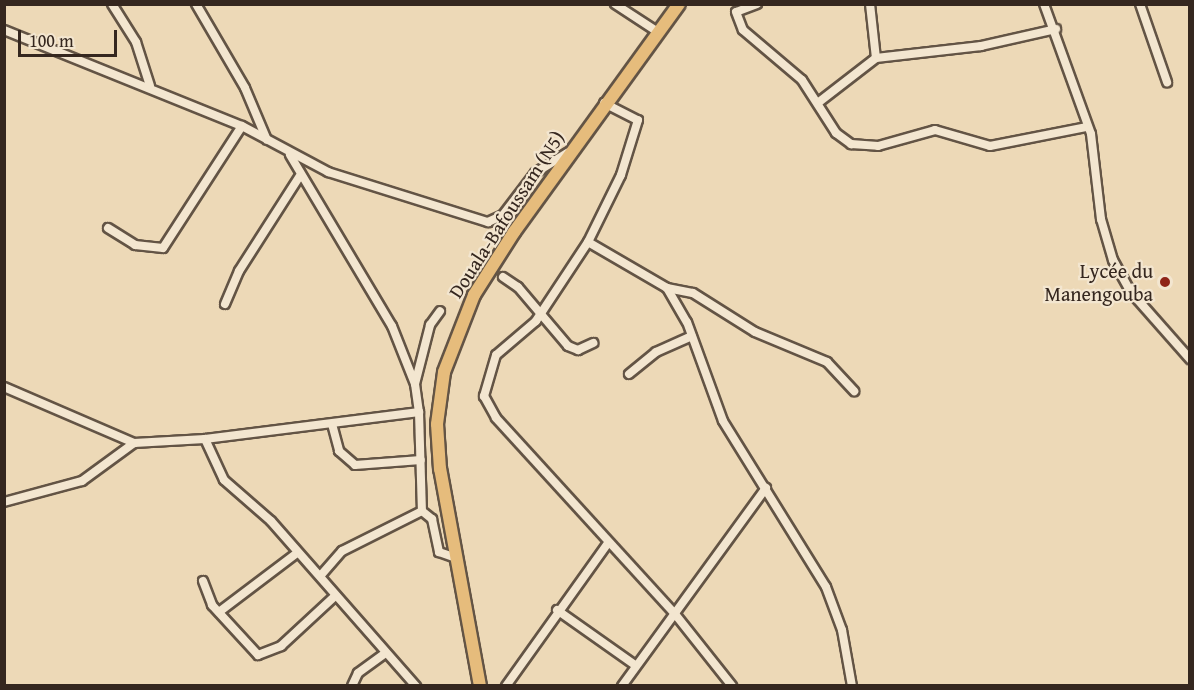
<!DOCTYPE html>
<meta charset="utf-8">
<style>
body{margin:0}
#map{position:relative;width:1194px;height:690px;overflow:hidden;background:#edd9b7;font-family:"Gentium Book Plus",serif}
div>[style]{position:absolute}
.roads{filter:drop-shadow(2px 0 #635445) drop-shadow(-2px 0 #635445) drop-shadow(0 2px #635445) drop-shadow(0 -2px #635445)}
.minor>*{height:8px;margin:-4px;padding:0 4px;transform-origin:4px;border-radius:4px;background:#f3e6d0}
.highway>*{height:12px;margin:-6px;padding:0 6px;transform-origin:6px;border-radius:6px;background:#e6bc7c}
.dots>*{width:16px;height:16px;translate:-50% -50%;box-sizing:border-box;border:3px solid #f3e6d0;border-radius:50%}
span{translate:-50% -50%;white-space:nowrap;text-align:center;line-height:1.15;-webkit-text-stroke:4.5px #f3e6d0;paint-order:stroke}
.street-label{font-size:20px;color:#35271f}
.poi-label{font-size:20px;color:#35271f}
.right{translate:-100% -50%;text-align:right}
.frame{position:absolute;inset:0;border:6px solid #35271f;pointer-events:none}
.scale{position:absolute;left:18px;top:30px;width:99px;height:27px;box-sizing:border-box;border:3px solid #35271f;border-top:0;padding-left:8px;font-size:18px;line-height:21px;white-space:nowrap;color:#35271f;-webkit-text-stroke:4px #f3e6d0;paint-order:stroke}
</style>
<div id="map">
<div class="roads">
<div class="minor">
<div style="left:112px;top:4px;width:45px;rotate:57.7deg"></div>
<div style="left:136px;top:42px;width:46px;rotate:72.3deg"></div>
<div style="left:196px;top:4px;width:97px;rotate:59.7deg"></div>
<div style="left:245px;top:88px;width:56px;rotate:67.1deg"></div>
<div style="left:615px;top:4px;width:51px;rotate:33.1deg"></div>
<div style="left:757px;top:4px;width:22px;rotate:159deg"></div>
<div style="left:736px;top:12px;width:19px;rotate:69deg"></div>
<div style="left:743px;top:30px;width:77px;rotate:40.3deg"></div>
<div style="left:802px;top:80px;width:63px;rotate:57.3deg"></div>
<div style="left:836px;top:133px;width:19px;rotate:36deg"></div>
<div style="left:851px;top:144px;width:27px;rotate:4deg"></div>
<div style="left:878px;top:146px;width:59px;rotate:-15.7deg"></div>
<div style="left:935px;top:130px;width:57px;rotate:16.2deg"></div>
<div style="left:990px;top:146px;width:99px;rotate:-11.1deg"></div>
<div style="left:870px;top:4px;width:54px;rotate:83.7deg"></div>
<div style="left:1044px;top:4px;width:138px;rotate:70.1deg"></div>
<div style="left:1091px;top:134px;width:86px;rotate:83.3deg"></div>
<div style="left:1101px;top:219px;width:43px;rotate:73.7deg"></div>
<div style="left:1113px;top:260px;width:35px;rotate:61deg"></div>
<div style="left:1130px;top:291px;width:91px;rotate:48.6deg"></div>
<div style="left:1140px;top:4px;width:83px;rotate:70.9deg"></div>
<div style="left:4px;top:30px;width:257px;rotate:22deg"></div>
<div style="left:242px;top:126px;width:98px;rotate:28.1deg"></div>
<div style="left:328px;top:172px;width:168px;rotate:17.4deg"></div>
<div style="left:488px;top:222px;width:17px;rotate:-25deg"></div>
<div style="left:503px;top:215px;width:53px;rotate:-52.7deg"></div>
<div style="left:535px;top:173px;width:39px;rotate:-32deg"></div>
<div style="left:819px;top:102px;width:72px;rotate:-37.7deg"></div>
<div style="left:876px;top:58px;width:106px;rotate:-6.5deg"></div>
<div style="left:981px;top:46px;width:77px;rotate:-12.8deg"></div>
<div style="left:604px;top:103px;width:38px;rotate:27deg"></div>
<div style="left:638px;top:120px;width:58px;rotate:107.2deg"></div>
<div style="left:621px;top:175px;width:75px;rotate:116.2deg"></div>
<div style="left:588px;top:242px;width:95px;rotate:123.4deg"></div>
<div style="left:536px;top:321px;width:52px;rotate:139.6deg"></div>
<div style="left:496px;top:355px;width:43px;rotate:106.3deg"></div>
<div style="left:484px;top:396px;width:25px;rotate:61deg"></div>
<div style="left:496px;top:418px;width:265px;rotate:47.6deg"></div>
<div style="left:675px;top:614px;width:92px;rotate:51.6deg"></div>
<div style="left:290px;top:155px;width:199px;rotate:59.2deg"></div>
<div style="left:392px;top:326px;width:62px;rotate:68.4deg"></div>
<div style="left:415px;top:384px;width:28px;rotate:82deg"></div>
<div style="left:419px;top:412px;width:99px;rotate:88.3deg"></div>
<div style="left:422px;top:511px;width:89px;rotate:153.4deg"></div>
<div style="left:342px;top:551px;width:33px;rotate:131deg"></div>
<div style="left:108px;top:228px;width:32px;rotate:32deg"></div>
<div style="left:135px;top:245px;width:28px;rotate:6deg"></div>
<div style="left:163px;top:248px;width:145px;rotate:-57.1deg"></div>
<div style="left:588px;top:242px;width:91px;rotate:30.2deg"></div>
<div style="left:667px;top:288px;width:26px;rotate:11deg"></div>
<div style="left:693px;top:293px;width:73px;rotate:32.2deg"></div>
<div style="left:755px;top:332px;width:78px;rotate:22.6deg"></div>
<div style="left:827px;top:362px;width:40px;rotate:47deg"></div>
<div style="left:503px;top:277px;width:18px;rotate:34deg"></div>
<div style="left:518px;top:287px;width:77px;rotate:49.7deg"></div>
<div style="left:568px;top:346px;width:11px;rotate:22deg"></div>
<div style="left:578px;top:350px;width:17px;rotate:-25deg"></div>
<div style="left:667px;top:288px;width:39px;rotate:60deg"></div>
<div style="left:687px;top:322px;width:105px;rotate:70deg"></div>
<div style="left:723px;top:421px;width:195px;rotate:58.2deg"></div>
<div style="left:826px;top:587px;width:46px;rotate:69.6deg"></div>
<div style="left:842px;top:630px;width:57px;rotate:79.9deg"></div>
<div style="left:225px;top:304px;width:36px;rotate:-67deg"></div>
<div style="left:239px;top:271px;width:112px;rotate:-57.4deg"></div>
<div style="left:629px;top:374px;width:35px;rotate:-39deg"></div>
<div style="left:656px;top:352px;width:39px;rotate:-24deg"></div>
<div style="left:415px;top:384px;width:61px;rotate:-75.7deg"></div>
<div style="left:430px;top:325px;width:17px;rotate:-54deg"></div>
<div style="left:4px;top:387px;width:142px;rotate:23.3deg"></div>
<div style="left:134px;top:443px;width:71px;rotate:-3.2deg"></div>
<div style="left:205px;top:439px;width:45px;rotate:65.1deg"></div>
<div style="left:224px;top:480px;width:62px;rotate:41.1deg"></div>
<div style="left:271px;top:521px;width:220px;rotate:48.7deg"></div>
<div style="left:332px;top:424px;width:28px;rotate:75deg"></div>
<div style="left:339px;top:451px;width:21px;rotate:41deg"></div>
<div style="left:355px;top:465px;width:66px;rotate:-4.3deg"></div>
<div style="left:205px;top:439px;width:216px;rotate:-7.2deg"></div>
<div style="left:4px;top:502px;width:81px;rotate:-15.1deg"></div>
<div style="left:82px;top:481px;width:64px;rotate:-36.2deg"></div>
<div style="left:422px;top:511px;width:13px;rotate:39deg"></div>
<div style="left:432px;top:519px;width:34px;rotate:78deg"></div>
<div style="left:439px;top:552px;width:18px;rotate:19deg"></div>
<div style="left:203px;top:581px;width:26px;rotate:69deg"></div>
<div style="left:212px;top:605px;width:68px;rotate:47.4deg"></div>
<div style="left:258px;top:655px;width:25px;rotate:-21deg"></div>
<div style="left:281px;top:646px;width:74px;rotate:-42.8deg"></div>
<div style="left:557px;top:610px;width:95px;rotate:35.2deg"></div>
<div style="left:219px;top:612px;width:98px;rotate:-37.1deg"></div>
<div style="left:352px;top:686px;width:14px;rotate:-65deg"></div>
<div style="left:358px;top:673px;width:34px;rotate:-36deg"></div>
<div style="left:506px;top:686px;width:176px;rotate:-54.5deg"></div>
<div style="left:622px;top:686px;width:245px;rotate:-54deg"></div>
</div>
<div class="highway">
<div style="left:480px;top:686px;width:221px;rotate:-100.4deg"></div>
<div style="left:440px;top:469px;width:45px;rotate:-93.8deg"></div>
<div style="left:437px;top:424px;width:52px;rotate:-82.3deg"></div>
<div style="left:444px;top:372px;width:83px;rotate:-68.7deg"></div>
<div style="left:474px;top:295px;width:75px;rotate:-57.6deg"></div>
<div style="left:514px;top:232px;width:281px;rotate:-54.1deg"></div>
</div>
</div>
<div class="dots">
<div style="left:1165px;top:282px;background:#8f2418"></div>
</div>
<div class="street-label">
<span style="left:506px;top:214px;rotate:-57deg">Douala-Bafoussam (N5)</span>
</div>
<div class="poi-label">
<span class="right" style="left:1153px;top:282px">Lycée du<br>Manengouba</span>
</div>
<div class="frame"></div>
<div class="scale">100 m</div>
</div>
